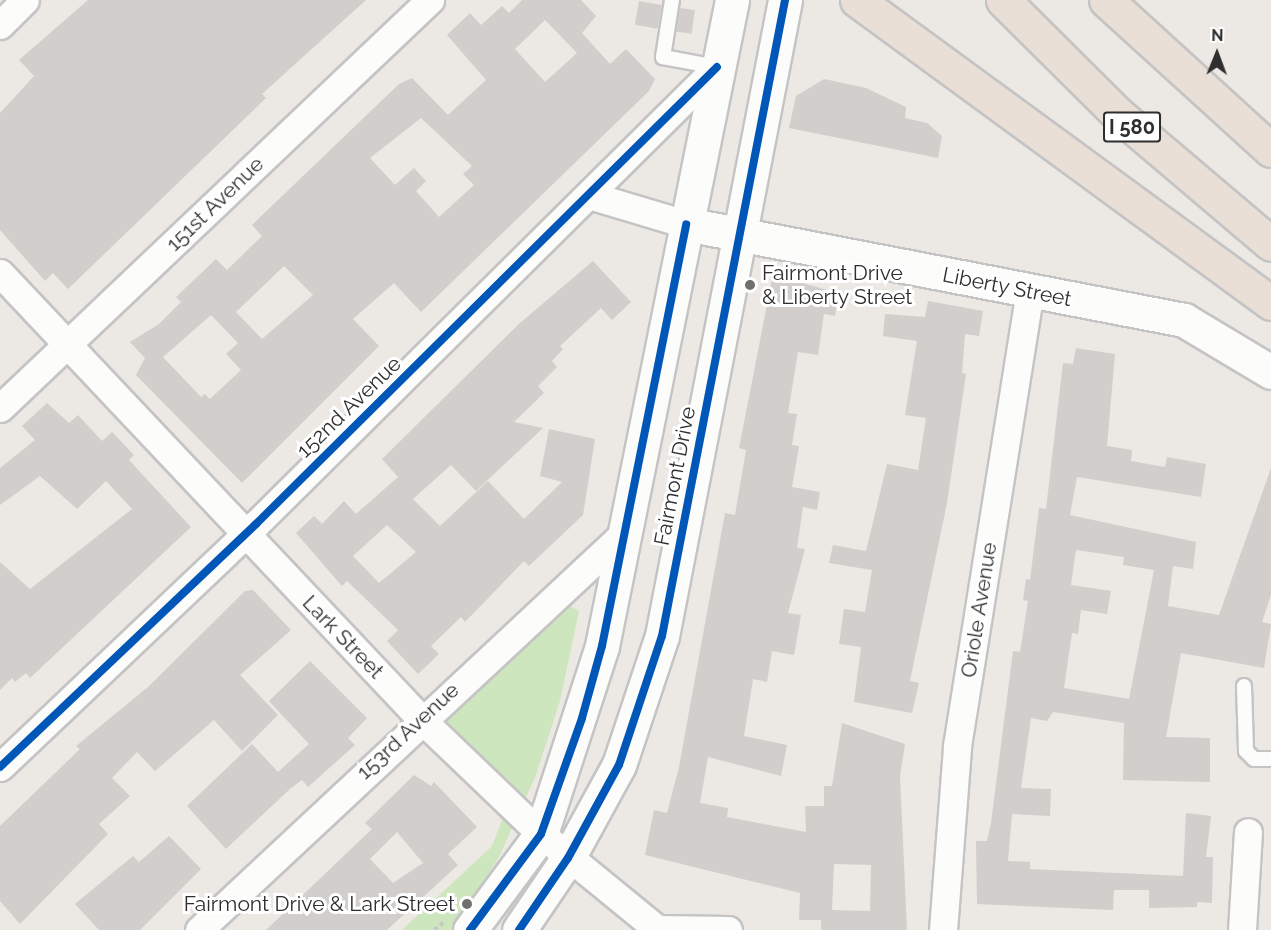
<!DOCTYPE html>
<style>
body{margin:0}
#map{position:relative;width:1271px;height:930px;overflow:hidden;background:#ece8e4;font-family:Raleway,sans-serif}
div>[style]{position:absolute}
.green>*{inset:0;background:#cee6be}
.building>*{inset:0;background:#d1cecb;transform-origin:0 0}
.path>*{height:4px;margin-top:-2px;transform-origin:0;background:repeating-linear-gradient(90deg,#c9c9c8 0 4.5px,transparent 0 7.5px)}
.roads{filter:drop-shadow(2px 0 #c5c4c5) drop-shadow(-2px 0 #c5c4c5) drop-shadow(0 2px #c5c4c5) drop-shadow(0 -2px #c5c4c5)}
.lane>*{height:14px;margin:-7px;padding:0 7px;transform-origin:7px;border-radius:7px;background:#fcfcfb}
.street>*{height:27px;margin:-13.5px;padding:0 13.5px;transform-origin:13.5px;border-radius:13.5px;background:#fcfcfb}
.secondary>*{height:33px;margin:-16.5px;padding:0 16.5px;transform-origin:16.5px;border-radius:16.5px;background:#fcfcfb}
.highway>*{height:33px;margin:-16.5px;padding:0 16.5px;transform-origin:16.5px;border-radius:16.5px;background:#eadfd6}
.cycleway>*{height:8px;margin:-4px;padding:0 4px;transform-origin:4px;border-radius:4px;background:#0057b8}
.dots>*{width:16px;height:16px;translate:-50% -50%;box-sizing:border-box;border:3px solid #fff;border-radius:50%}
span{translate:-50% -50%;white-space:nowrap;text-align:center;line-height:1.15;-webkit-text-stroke:6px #fff;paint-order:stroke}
.shield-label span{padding:2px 4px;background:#fff;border:2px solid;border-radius:4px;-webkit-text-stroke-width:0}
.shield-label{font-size:20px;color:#2e2e2e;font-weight:700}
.street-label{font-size:21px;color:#2e2e2e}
.poi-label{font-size:21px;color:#2e2e2e}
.left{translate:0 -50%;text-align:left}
.right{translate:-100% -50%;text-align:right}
.north{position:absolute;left:1187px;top:24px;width:60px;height:60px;-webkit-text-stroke:4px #fff;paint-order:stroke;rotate:1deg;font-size:16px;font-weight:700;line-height:24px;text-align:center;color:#2e2e2e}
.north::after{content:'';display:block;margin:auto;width:21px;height:27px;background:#2e2e2e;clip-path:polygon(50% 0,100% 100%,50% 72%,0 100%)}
</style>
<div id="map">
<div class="green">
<div style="clip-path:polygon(568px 605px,579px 611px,560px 701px,536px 775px,499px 857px,453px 930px,402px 930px,492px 846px,513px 793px,445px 720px)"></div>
</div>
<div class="building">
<div style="clip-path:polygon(88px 0,366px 0,262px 94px,266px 98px,68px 289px,53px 273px,45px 281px,0 230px,0 113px,34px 76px,19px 60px)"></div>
<div style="clip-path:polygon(evenodd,522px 0,581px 0,596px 16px,582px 33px,610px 64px,626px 49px,655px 79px,649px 91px,421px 312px,394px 283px,353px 319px,379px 346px,242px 483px,136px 375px,145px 358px,130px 342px,159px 324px,181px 302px,176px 297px,216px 259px,227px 270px,262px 236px,252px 225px,399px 84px,412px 78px,448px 115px,486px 80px,447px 35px,470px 13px,481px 25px,502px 6px,509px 13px,522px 0,545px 20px,577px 53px,545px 82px,515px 49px,545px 20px,522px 0,421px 118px,472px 166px,463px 174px,474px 185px,439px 217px,416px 191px,426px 181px,414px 168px,395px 185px,370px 158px,421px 118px,522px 0,284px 266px,313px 295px,262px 339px,236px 312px,284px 266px,522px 0,211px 315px,238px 343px,226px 354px,241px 370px,210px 399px,205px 394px,201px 397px,163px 357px,211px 315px)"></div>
<div style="left:639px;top:1px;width:23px;height:24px;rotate:10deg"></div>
<div style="left:680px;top:8px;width:15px;height:24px;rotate:8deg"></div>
<div style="clip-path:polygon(824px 79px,866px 88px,906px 107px,905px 118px,927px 123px,942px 136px,938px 158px,789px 128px,796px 96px)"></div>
<div style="clip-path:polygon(evenodd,593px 261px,631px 302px,612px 320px,601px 308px,560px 346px,563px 349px,552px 361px,557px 367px,538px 386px,544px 393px,514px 422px,543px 428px,476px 491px,451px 465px,413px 499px,440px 526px,488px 481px,524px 519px,562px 482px,540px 476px,549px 429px,595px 439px,583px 515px,529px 566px,524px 561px,465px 622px,461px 617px,431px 646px,439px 654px,418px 674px,387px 641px,398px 630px,347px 581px,342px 586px,296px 533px,314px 516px,322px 524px,344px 501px,356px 514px,398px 477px,382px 459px,520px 323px,593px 261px,387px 525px,416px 552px,379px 583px,353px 556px,387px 525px)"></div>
<div style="clip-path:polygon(evenodd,774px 269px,804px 275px,802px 283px,838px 293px,835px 316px,824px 314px,818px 355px,798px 352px,788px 413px,797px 414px,792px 445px,799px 446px,792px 487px,820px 492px,817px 510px,803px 507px,797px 548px,805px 549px,788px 613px,801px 615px,794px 655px,772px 651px,767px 682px,753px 679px,744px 736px,787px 745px,781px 776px,708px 757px,700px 803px,728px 808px,727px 817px,806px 832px,805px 806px,824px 806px,824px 786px,832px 786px,842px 723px,905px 744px,900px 776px,907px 930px,821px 930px,821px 920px,799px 920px,800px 893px,645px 855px,654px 810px,667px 813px,679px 767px,725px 513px,735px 515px,746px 450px,739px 448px,774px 269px,834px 864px,871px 865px,870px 911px,832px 910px,834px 864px)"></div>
<div style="clip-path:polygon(928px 301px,983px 311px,979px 336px,965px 334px,962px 373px,966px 374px,947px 503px,910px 681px,919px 683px,912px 713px,854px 702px,861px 647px,839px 644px,844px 609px,865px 612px,872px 570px,829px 563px,833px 545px,866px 551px,887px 464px,918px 470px,926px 418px,905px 415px,917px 341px,883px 336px,885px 314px,925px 317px)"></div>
<div style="clip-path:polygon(evenodd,1076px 348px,1115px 354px,1107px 446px,1132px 450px,1131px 461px,1165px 467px,1167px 457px,1206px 464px,1201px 497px,1077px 477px,1070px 515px,1196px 542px,1193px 569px,1173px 566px,1168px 606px,1219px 615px,1271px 468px,1271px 595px,1262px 622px,1271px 624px,1264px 668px,1181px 653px,1166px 737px,1210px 738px,1210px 782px,1123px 780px,1124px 723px,1053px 712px,1047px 721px,1031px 718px,1021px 788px,1051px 789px,1050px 816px,1012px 814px,1008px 861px,1030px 862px,1030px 869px,1183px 876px,1186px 813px,1211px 816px,1206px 857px,1213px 857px,1212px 903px,1197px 902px,1197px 907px,1149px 908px,1149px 890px,1114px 890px,1113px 910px,977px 904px,976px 841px,987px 841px,991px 823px,1013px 651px,1020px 652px,1028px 601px,1023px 600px,1026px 579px,1030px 580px,1039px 508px,1046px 509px,1063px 363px,1073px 364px,1076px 348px,1076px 550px,1124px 557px,1123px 565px,1154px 570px,1129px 699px,1064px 688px,1072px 633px,1078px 634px,1081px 610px,1107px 614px,1111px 591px,1071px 585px,1076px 550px)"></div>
<div style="clip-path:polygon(47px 403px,69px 423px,78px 415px,102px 441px,112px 432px,134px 455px,129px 460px,191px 527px,30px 678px,26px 673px,15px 682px,12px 678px,0 690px,0 562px,30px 589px,132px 509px,106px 481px,77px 509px,40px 476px,0 505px,0 468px,35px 440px,22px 426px)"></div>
<div style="clip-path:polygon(253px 590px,291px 630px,240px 675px,278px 715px,242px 751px,214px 720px,155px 771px,137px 752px,112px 778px,130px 796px,99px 824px,108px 834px,20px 924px,0 901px,0 826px,80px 749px,76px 746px,148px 687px,245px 591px)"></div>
<div style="clip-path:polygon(310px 661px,367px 718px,348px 738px,355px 745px,308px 787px,302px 780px,291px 788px,226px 849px,187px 806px,252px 744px,278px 772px,309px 744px,269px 701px)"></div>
<div style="clip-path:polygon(evenodd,414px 775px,431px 786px,434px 782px,477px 827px,448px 854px,458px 865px,387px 930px,266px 930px,372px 829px,365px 823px,414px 775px,397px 832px,423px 863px,393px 883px,370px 859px,397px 832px)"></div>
<div style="clip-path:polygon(169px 836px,201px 869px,140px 930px,99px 930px,75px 904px,133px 856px,139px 862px)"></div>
</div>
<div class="path">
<div style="left:434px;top:930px;width:14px;rotate:-39deg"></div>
</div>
<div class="roads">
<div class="lane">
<div style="left:672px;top:0;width:58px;rotate:99deg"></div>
<div style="left:663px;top:57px;width:55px;rotate:10.5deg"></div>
<div style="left:1244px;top:686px;width:65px;rotate:88.2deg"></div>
<div style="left:1246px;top:751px;width:11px;rotate:45deg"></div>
<div style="left:1254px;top:759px;width:17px"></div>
</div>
<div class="street">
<div style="left:0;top:25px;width:35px;rotate:-45deg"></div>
<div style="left:592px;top:196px;width:98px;rotate:16.6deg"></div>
<div style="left:0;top:273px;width:612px;rotate:46.66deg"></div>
<div style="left:420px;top:718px;width:168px;rotate:43.8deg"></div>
<div style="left:541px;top:834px;width:150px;rotate:39.3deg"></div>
<div style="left:657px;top:929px;width:71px;rotate:0.8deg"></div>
<div style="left:0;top:408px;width:593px;rotate:-43.5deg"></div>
<div style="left:0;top:767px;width:353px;rotate:-43.5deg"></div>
<div style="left:256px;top:524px;width:649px;rotate:-44.75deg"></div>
<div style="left:199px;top:930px;width:577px;rotate:-43.03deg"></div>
<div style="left:943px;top:930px;width:185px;rotate:-85.6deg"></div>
<div style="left:957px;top:746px;width:460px;rotate:-80.9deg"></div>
<div style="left:1242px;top:930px;width:98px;rotate:-86.5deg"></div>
</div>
<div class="secondary">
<div style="left:686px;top:224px;width:507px;rotate:10.91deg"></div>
<div style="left:1184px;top:320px;width:101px;rotate:30.9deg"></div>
<div style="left:470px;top:930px;width:119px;rotate:-53.5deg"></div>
<div style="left:541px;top:834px;width:198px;rotate:-72deg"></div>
<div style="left:602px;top:646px;width:659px;rotate:-78.62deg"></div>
<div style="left:519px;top:930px;width:87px;rotate:-55.8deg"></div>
<div style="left:568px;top:858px;width:106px;rotate:-61.3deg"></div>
<div style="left:619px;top:765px;width:136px;rotate:-71.6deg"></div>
<div style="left:662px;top:636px;width:648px;rotate:-79.05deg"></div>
</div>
<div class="highway">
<div style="left:857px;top:0;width:513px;rotate:36.2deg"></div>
<div style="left:1003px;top:0;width:163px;rotate:44.8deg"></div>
<div style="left:1119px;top:115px;width:199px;rotate:40.3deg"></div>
<div style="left:1106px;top:0;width:223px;rotate:42.3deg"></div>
</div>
</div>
<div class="cycleway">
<div style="left:0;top:767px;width:353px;rotate:-43.5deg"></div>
<div style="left:256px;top:524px;width:649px;rotate:-44.75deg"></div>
<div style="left:470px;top:930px;width:119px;rotate:-53.5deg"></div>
<div style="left:541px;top:834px;width:123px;rotate:-70.5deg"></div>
<div style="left:582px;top:718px;width:75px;rotate:-74.5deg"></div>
<div style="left:602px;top:646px;width:430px;rotate:-78.7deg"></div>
<div style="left:519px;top:930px;width:87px;rotate:-55.8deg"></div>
<div style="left:568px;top:858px;width:106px;rotate:-61.3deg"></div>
<div style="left:619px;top:765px;width:136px;rotate:-71.6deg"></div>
<div style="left:662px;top:636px;width:648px;rotate:-79.05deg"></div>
</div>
<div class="dots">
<div style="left:750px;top:285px;background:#706f6e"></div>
<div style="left:467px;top:904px;background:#706f6e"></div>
</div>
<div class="shield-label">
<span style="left:1132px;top:127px">I 580</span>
</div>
<div class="street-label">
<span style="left:215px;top:204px;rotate:-44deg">151st Avenue</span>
<span style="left:1007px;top:287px;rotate:11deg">Liberty Street</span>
<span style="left:349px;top:407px;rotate:-44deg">152nd Avenue</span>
<span style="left:675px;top:476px;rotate:-79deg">Fairmont Drive</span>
<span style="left:979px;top:610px;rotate:-81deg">Oriole Avenue</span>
<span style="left:343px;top:637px;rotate:46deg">Lark Street</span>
<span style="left:408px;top:731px;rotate:-43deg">153rd Avenue</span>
</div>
<div class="poi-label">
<span class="left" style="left:762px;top:285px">Fairmont Drive<br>&amp; Liberty Street</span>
<span class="right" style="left:455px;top:904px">Fairmont Drive &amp; Lark Street</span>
</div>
<div class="north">N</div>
</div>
